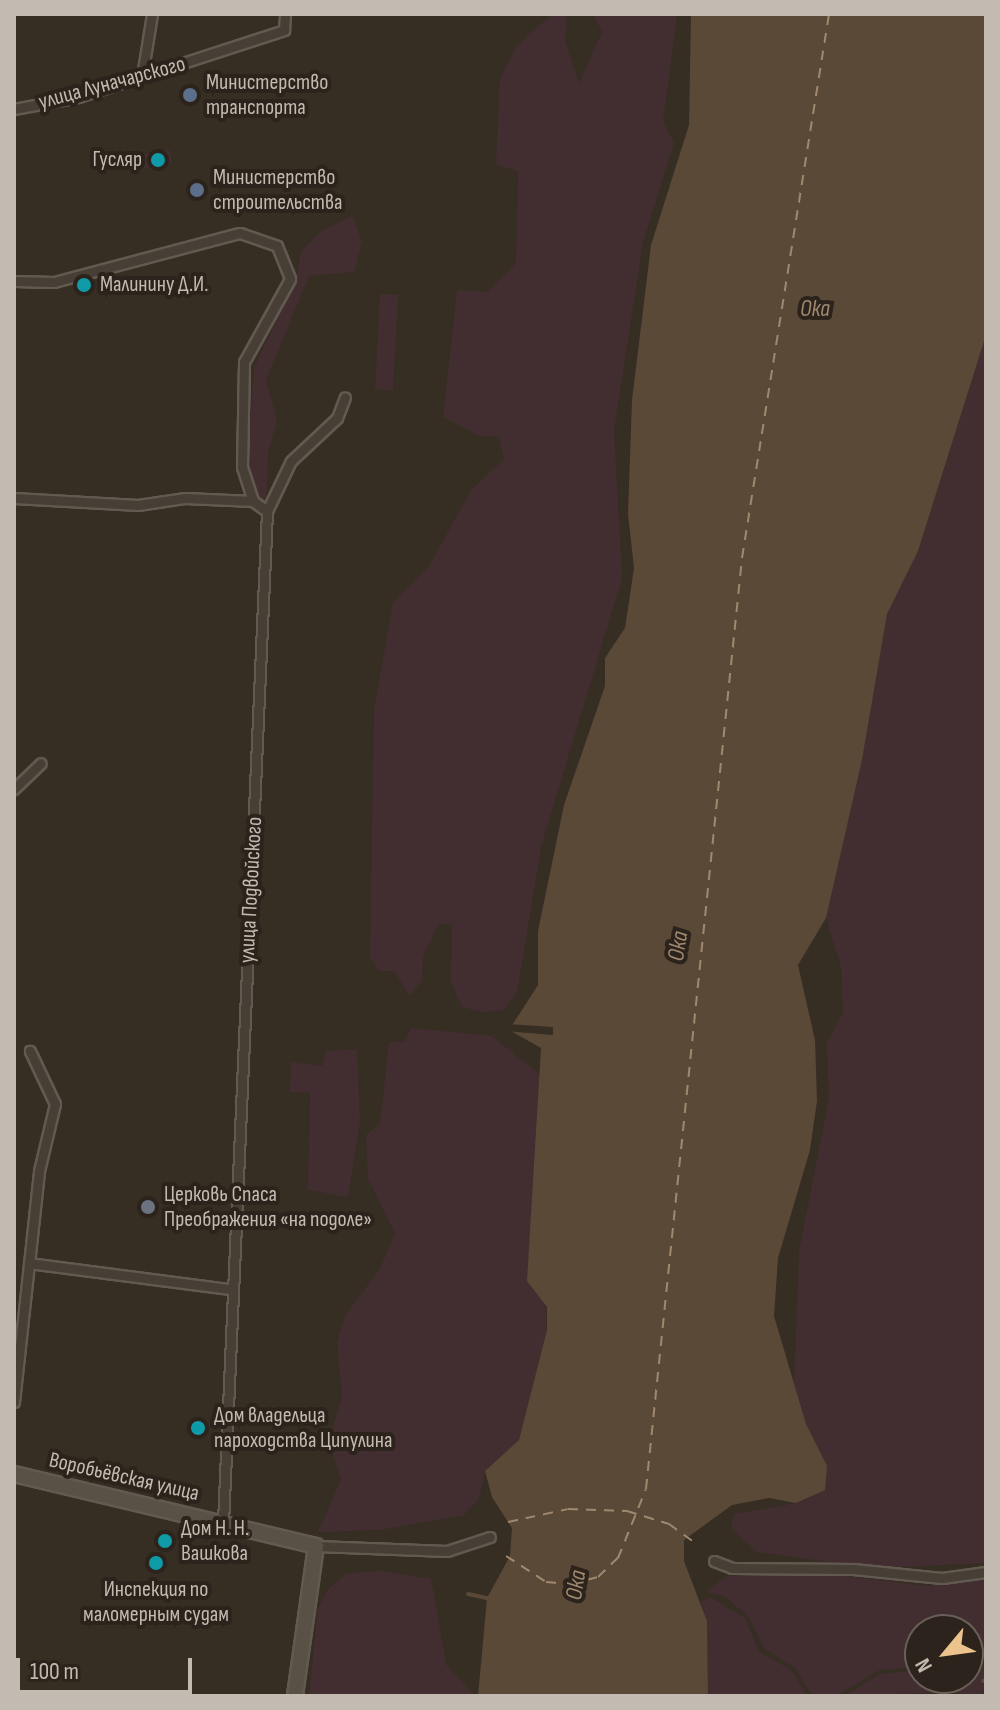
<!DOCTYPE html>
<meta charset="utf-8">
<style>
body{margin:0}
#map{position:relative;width:1000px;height:1710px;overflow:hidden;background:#362d23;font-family:"Sofia Sans Condensed",sans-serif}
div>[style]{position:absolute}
.green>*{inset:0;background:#422e31;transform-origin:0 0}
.water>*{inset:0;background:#5a4937}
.pier>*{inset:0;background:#362d23}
.stream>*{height:4px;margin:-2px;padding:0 2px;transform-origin:2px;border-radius:2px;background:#5a4937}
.ferry>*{height:2px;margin-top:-1px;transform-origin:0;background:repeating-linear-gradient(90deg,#9f886e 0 10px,transparent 0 18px)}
.roads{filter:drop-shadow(2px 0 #625a51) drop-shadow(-2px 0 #625a51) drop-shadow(0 2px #625a51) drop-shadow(0 -2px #625a51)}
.street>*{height:9px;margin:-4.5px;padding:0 4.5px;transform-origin:4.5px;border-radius:4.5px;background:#473f36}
.secondary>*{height:14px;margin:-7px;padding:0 7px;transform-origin:7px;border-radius:7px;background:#595145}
.dots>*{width:22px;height:22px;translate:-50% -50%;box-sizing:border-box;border:4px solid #2c241c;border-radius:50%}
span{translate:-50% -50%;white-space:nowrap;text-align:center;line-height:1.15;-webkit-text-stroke:8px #2c241c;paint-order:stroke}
.poi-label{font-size:22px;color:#c3bbb1}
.left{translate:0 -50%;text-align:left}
.right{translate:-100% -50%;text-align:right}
.street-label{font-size:22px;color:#c3bbb1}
.water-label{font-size:24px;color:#9f886e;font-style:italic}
.frame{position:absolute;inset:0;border:16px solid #c3bbb1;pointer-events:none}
.north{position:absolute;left:904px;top:1614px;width:80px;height:80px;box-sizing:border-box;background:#2c241c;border:2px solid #686058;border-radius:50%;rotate:241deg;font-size:22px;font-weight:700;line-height:32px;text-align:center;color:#c3bbb1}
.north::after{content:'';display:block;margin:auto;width:28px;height:36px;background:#ecc38d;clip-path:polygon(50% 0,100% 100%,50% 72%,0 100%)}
.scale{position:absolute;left:16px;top:1658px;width:176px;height:36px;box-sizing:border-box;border:4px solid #c3bbb1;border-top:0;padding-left:10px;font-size:24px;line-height:28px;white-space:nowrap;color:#c3bbb1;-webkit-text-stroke:6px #2c241c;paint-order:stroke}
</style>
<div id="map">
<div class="green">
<div style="clip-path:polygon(552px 14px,567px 17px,565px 42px,579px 83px,602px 32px,593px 14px,677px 14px,663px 121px,674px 143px,643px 242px,614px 430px,622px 578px,541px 847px,517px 992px,504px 1010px,481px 1012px,462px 1007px,451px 982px,452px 925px,440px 923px,436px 929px,423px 956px,422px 981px,410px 996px,394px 971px,380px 971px,370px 958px,374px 710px,393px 603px,428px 568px,471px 490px,504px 459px,499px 437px,478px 435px,443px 417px,457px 290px,488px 292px,516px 264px,518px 171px,496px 165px,500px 78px,516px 47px)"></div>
<div style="left:169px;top:149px;width:14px;height:28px;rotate:78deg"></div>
<div style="clip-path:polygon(352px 216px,362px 241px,354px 272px,309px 276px,266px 380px,277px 420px,268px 453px,266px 504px,257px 497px,247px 468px,254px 368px,295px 282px,301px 252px,320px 232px)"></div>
<div style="left:380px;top:294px;width:18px;height:96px;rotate:3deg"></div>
<div style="clip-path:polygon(986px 335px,986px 1563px,872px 1568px,757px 1552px,731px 1528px,734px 1514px,796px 1503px,806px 1424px,794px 1392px,799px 1251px,829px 1099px,827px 1043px,843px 1012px,841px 967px,826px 918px,862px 760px,887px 614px,918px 551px)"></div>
<div style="clip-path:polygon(411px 1028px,492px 1036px,540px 1075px,537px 1148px,547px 1331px,519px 1440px,485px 1471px,479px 1499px,464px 1515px,380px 1530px,318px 1532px,341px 1479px,329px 1442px,342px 1395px,337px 1342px,346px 1314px,380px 1269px,395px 1233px,368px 1178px,366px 1135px,380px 1124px,389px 1042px,405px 1042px)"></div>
<div style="clip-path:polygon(357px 1049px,360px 1122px,348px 1197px,308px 1190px,310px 1093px,290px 1092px,291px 1062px,322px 1066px,326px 1051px)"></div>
<div style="clip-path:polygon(380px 1571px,431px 1579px,446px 1664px,475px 1696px,309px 1696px,318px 1608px,329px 1588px,346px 1574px)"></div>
<div style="clip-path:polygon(726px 1576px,844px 1576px,928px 1586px,986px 1578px,986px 1658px,968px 1662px,968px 1630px,920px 1630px,920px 1666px,880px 1670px,836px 1696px,812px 1696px,795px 1668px,764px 1648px,748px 1616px,725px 1597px,707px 1592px)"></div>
<div style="clip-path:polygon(712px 1598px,745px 1618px,759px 1652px,792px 1670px,807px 1696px,708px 1696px,707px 1621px,701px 1601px)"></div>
<div style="clip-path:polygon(986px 1666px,983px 1696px,947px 1692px,844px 1696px,880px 1674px,920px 1670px,920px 1678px,968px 1678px,968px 1667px)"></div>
</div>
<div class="water">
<div style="clip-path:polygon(691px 14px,986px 14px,986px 335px,918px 551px,887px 614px,862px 760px,826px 918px,798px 965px,815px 1040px,817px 1101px,810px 1150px,778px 1258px,774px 1316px,806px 1424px,827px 1466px,825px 1490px,796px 1503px,769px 1498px,732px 1505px,684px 1540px,684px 1561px,707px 1621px,708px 1696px,478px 1696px,487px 1598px,510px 1556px,512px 1528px,492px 1497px,485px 1471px,519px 1440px,547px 1330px,547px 1307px,527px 1281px,541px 1048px,509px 1030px,538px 985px,538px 931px,564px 805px,605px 686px,605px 658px,625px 628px,634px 568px,628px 514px,632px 400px,651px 245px,689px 125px)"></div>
</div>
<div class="pier">
<div style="clip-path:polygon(508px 1024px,553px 1027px,553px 1035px,506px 1031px)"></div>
</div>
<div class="stream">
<div style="left:468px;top:1594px;width:19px;rotate:12deg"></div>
<div style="left:983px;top:1681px;width:3px;rotate:-18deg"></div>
</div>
<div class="ferry">
<div style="left:508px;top:1522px;width:61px;rotate:-12.2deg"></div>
<div style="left:568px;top:1509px;width:59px;rotate:1.9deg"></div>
<div style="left:627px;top:1511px;width:44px;rotate:17.2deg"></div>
<div style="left:669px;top:1524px;width:29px;rotate:36deg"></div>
<div style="left:506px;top:1556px;width:48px;rotate:33deg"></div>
<div style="left:546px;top:1582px;width:24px;rotate:5deg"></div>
<div style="left:570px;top:1584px;width:29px;rotate:-14deg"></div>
<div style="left:598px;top:1577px;width:28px;rotate:-44deg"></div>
<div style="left:618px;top:1558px;width:74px;rotate:-67.9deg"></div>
<div style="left:646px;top:1489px;width:936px;rotate:-84.11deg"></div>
<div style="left:742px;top:558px;width:551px;rotate:-80.91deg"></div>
</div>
<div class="roads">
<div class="street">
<div style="left:142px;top:76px;width:63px;rotate:-80.8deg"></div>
<div style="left:14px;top:109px;width:65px;rotate:-10.6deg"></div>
<div style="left:78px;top:97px;width:217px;rotate:-18deg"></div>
<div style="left:284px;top:30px;width:16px;rotate:-86deg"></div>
<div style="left:14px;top:281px;width:40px;rotate:1.4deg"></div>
<div style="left:54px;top:282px;width:192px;rotate:-14.8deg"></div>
<div style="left:240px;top:233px;width:39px;rotate:19deg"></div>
<div style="left:277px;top:246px;width:35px;rotate:68deg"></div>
<div style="left:290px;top:279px;width:95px;rotate:119deg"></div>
<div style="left:244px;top:362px;width:105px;rotate:91.1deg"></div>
<div style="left:242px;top:467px;width:36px;rotate:72deg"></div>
<div style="left:253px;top:501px;width:17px;rotate:36deg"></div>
<div style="left:267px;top:511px;width:1012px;rotate:92.49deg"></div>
<div style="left:14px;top:498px;width:124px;rotate:3.2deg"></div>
<div style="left:138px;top:505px;width:48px;rotate:-8.5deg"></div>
<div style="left:185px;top:498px;width:68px;rotate:2.5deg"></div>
<div style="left:267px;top:511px;width:55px;rotate:-64.4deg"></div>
<div style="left:291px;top:461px;width:63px;rotate:-43.1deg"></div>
<div style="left:337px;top:418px;width:22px;rotate:-69deg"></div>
<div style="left:14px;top:789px;width:37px;rotate:-44deg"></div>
<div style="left:29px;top:1263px;width:202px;rotate:7.4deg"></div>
<div style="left:14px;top:1402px;width:232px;rotate:-83.8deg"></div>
<div style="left:39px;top:1171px;width:69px;rotate:-76.6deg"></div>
<div style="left:55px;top:1104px;width:59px;rotate:-115.3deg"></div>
<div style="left:316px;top:1546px;width:131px;rotate:2.2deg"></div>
<div style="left:447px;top:1551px;width:45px;rotate:-18deg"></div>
<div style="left:714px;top:1561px;width:19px;rotate:21deg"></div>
<div style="left:732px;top:1568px;width:121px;rotate:0.5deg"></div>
<div style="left:853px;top:1569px;width:89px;rotate:5.8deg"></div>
<div style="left:942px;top:1578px;width:44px;rotate:-7.8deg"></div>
</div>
<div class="secondary">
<div style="left:14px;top:1474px;width:310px;rotate:13.4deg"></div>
<div style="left:316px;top:1546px;width:151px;rotate:98deg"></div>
</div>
</div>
<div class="dots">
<div style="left:190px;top:95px;background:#5c6f8a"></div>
<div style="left:158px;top:160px;background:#0f9aa8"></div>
<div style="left:197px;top:190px;background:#5c6f8a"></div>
<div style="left:84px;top:285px;background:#0f9aa8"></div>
<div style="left:148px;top:1207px;background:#6b7280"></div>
<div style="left:198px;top:1428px;background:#0f9aa8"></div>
<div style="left:165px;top:1541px;background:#0f9aa8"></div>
<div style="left:156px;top:1563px;background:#0f9aa8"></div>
</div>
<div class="poi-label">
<span class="left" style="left:206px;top:95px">Министерство<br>транспорта</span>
<span class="right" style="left:142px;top:160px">Гусляр</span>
<span class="left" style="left:213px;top:190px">Министерство<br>строительства</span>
<span class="left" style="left:100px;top:285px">Малинину Д.И.</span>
<span class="left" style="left:164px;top:1207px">Церковь Спаса<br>Преображения «на подоле»</span>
<span class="left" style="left:214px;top:1428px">Дом владельца<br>пароходства Ципулина</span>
<span class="left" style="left:181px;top:1541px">Дом Н. Н.<br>Вашкова</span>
<span style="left:156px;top:1602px">Инспекция по<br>маломерным судам</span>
</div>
<div class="street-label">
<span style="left:112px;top:83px;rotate:-15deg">улица Луначарского</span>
<span style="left:251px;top:890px;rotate:-87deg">улица Подвойского</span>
<span style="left:124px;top:1477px;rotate:13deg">Воробьёвская улица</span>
</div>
<div class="water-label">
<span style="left:815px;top:309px">Ока</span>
<span style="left:678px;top:946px;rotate:-81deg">Ока</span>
<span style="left:576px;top:1585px;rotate:-81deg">Ока</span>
</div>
<div class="frame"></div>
<div class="north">N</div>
<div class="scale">100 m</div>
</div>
